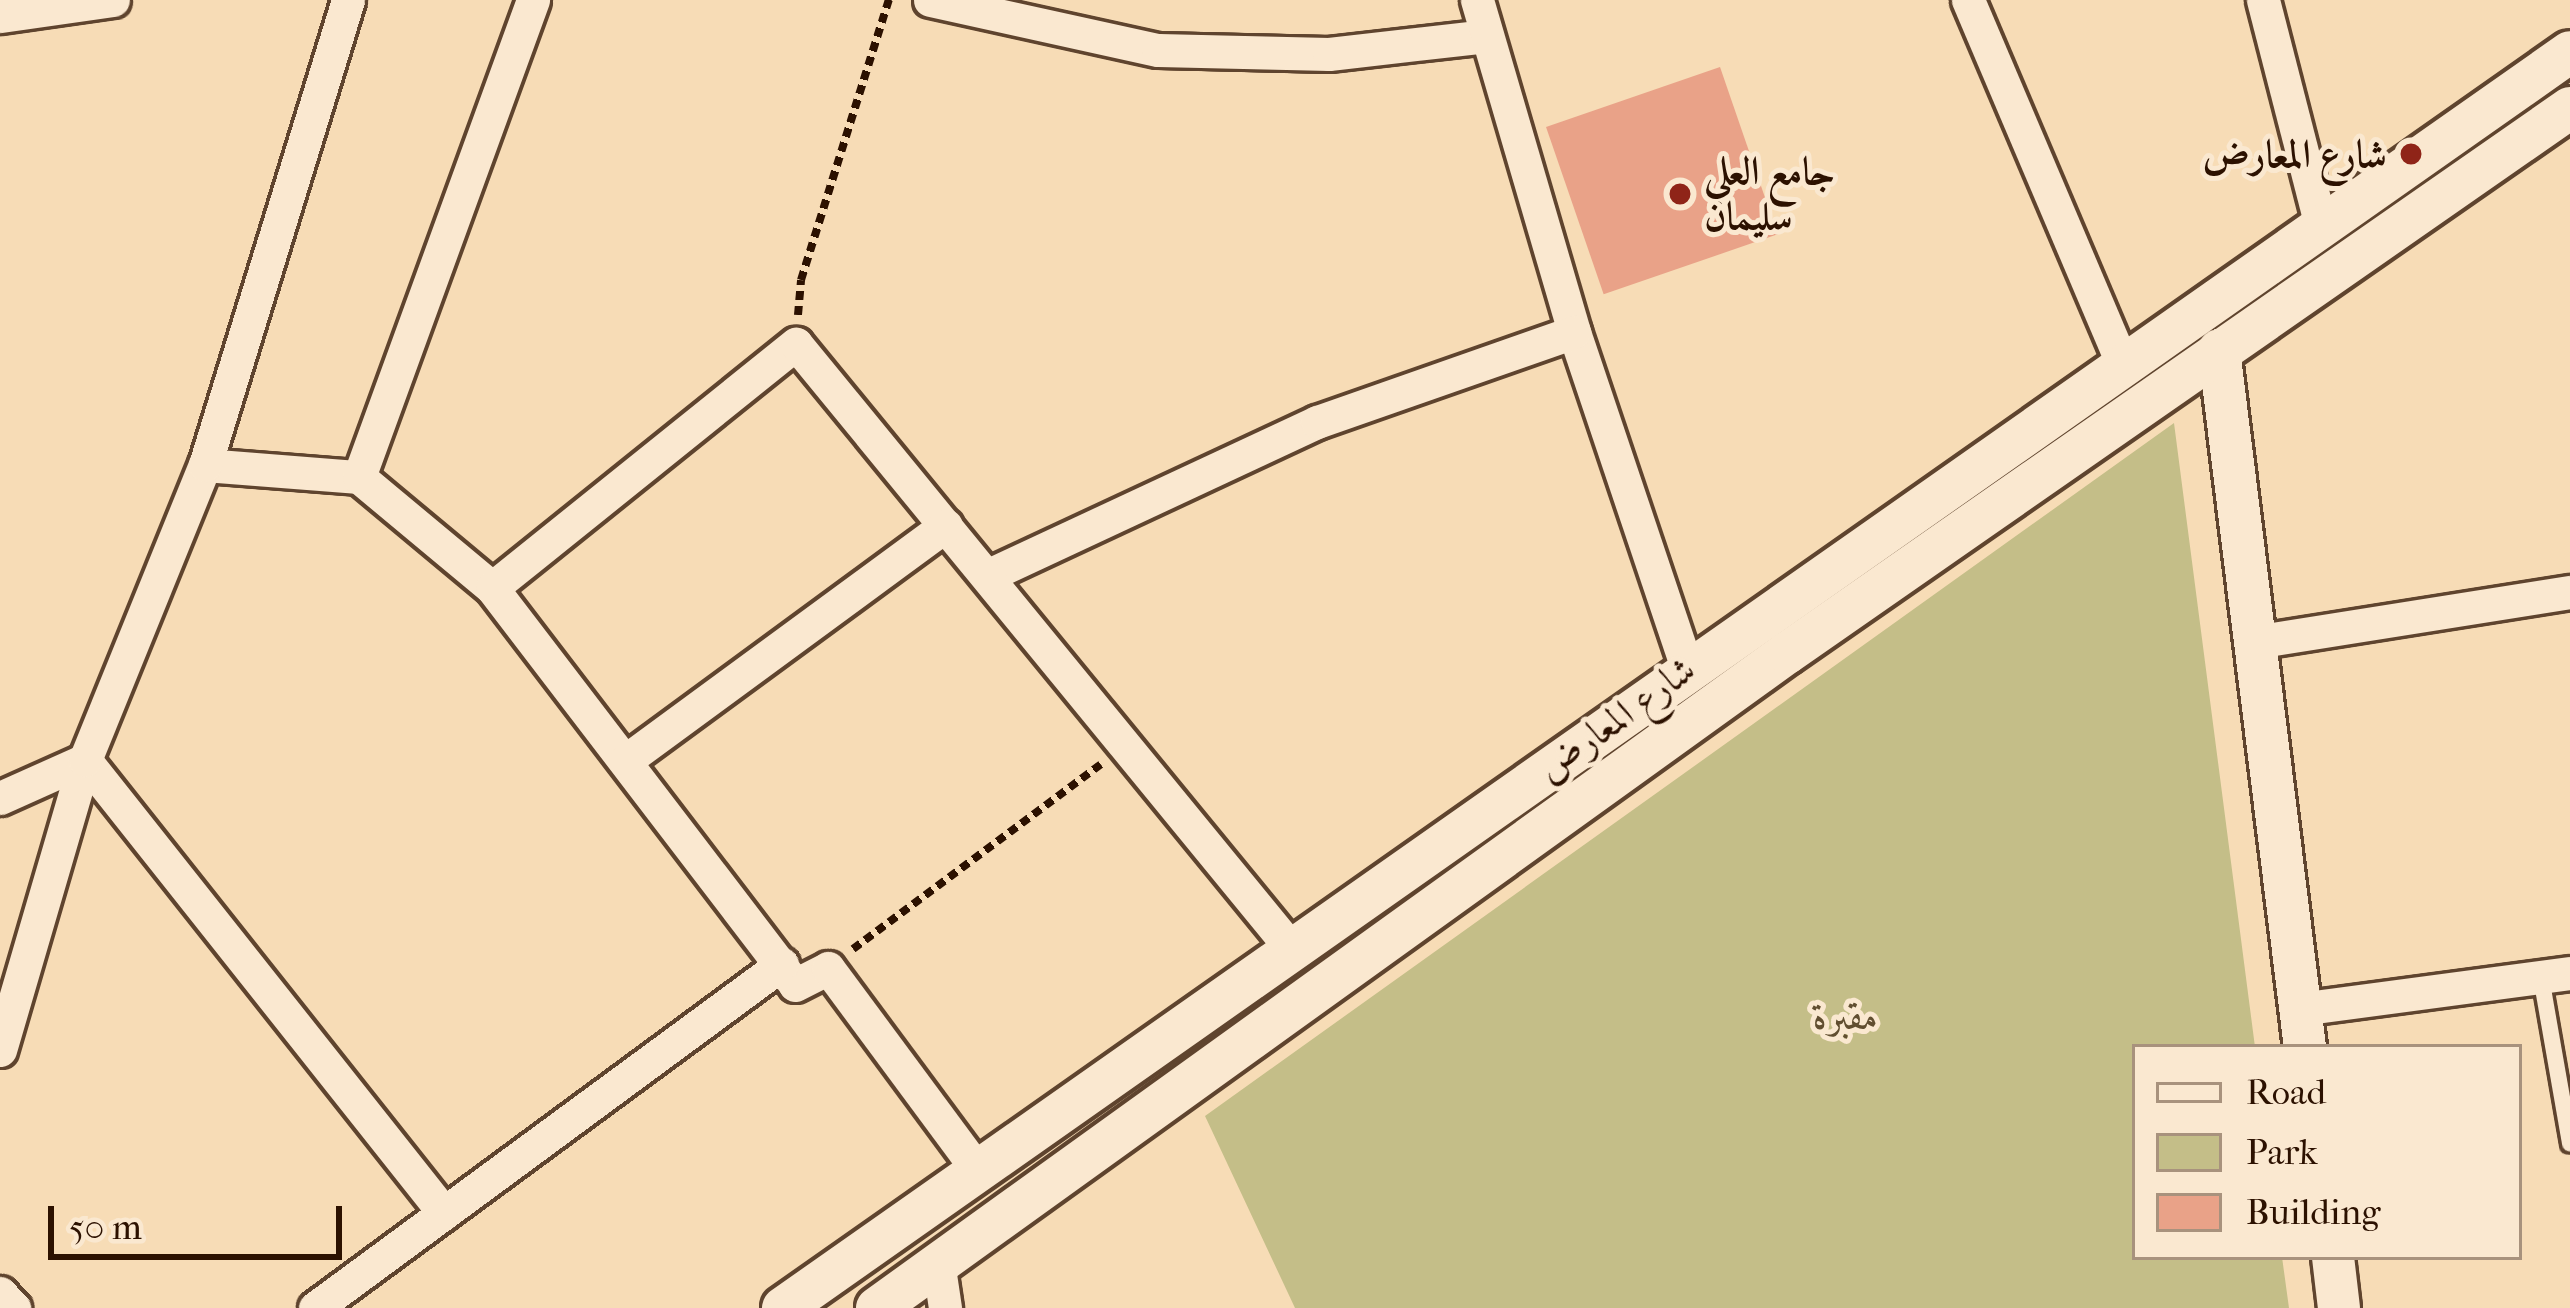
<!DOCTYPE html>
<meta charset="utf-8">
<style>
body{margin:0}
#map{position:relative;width:2570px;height:1308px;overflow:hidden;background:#f7dcb6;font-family:"IM FELL French Canon",Amiri,serif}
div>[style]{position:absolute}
.green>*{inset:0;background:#c4be88}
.building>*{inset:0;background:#e9a288;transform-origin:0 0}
.path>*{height:8px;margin-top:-4px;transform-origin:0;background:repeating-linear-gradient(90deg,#2c1100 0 9px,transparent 0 15px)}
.roads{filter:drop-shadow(3px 0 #5f442e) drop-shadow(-3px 0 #5f442e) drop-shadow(0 3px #5f442e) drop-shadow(0 -3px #5f442e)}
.service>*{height:16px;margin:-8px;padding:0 8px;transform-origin:8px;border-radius:8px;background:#fae8d0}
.minor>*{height:33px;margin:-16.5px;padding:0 16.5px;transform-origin:16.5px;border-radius:16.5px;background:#fae8d0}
.tertiary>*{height:42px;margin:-21px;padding:0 21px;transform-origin:21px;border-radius:21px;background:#fae8d0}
.dots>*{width:33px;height:33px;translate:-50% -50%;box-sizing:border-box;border:6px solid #fae8d0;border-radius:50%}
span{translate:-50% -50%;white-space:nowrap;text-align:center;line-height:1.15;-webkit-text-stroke:10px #fae8d0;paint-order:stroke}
.poi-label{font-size:39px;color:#2c1100;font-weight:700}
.right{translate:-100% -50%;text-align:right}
.left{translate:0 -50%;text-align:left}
.street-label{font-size:39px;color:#2c1100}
.park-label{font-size:39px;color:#614e30;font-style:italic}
.legend{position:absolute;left:2132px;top:1044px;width:390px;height:216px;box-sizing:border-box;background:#fae8d0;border:3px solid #a8927d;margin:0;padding:15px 21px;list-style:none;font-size:36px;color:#2c1100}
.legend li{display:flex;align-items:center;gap:24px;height:60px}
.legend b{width:60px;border:3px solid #a8927d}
.scale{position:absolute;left:48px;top:1206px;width:294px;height:54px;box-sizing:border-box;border:6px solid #2c1100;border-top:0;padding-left:15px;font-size:36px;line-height:42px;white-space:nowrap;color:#2c1100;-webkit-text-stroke:9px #fae8d0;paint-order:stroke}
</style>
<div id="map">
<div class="green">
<div style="clip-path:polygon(2174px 423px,2255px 1047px,2135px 1047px,2135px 1257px,2282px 1257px,2289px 1308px,1295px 1308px,1205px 1116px)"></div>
</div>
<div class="building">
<div style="left:1720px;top:67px;width:177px;height:184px;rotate:71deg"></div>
</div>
<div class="path">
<div style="left:798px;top:315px;width:35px;rotate:-85deg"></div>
<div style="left:801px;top:280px;width:294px;rotate:-72.6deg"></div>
<div style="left:853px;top:949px;width:309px;rotate:-36.7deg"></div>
</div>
<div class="roads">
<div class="service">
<div style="left:2541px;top:977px;width:169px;rotate:80.1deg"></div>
</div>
<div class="minor">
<div style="left:930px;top:0;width:233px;rotate:12.4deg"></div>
<div style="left:1158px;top:50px;width:171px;rotate:1.3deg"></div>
<div style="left:1329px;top:54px;width:159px;rotate:-6.5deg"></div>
<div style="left:1477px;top:0;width:346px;rotate:73.7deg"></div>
<div style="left:1574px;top:332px;width:354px;rotate:71.4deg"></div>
<div style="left:1968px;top:0;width:394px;rotate:67deg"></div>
<div style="left:2263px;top:0;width:229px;rotate:75.6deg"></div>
<div style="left:0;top:16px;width:114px;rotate:-8.1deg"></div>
<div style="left:205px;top:465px;width:154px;rotate:4.5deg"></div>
<div style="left:359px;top:477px;width:173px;rotate:39.8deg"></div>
<div style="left:492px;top:588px;width:499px;rotate:52.6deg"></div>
<div style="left:795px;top:985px;width:37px;rotate:-27deg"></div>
<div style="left:828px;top:968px;width:249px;rotate:53.5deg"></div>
<div style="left:359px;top:477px;width:508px;rotate:-69.96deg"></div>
<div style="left:991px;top:574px;width:360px;rotate:-25deg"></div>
<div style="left:1317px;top:422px;width:272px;rotate:-19.3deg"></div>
<div style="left:492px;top:588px;width:390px;rotate:-38.8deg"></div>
<div style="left:796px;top:344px;width:786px;rotate:50.68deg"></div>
<div style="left:2254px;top:642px;width:320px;rotate:-9deg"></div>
<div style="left:625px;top:761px;width:398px;rotate:-36.3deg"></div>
<div style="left:0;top:798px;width:93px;rotate:-24.1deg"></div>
<div style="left:85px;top:760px;width:578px;rotate:51.6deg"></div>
<div style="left:2300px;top:1009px;width:272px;rotate:-7.6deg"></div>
<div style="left:0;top:1050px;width:302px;rotate:-73.7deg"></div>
<div style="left:85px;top:760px;width:318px;rotate:-67.9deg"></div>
<div style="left:205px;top:465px;width:486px;rotate:-72.9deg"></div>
<div style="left:938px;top:1261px;width:48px;rotate:81.5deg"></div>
<div style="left:0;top:1293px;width:21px;rotate:47deg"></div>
<div style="left:315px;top:1308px;width:580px;rotate:-36.38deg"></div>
</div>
<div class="tertiary">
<div style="left:2219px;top:350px;width:702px;rotate:82.97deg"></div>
<div style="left:2333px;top:1257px;width:51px;rotate:83.3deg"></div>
<div style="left:783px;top:1308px;width:2184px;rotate:-35.1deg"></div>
<div style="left:877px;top:1308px;width:1121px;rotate:-35.75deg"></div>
<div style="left:1787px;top:653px;width:954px;rotate:-34.84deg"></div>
</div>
</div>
<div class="dots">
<div style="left:2411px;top:154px;background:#8f2418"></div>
<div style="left:1680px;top:194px;background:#8f2418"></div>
</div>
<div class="poi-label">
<span class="right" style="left:2387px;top:154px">شارع المعارض</span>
<span class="left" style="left:1704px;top:194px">جامع العلي<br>سليمان</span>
</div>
<div class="street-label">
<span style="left:1616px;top:719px;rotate:-36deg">شارع المعارض</span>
</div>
<div class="park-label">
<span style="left:1846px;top:1016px">مقبرة</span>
</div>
<ul class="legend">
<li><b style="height:15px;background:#fae8d0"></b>Road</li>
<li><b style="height:33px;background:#c4be88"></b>Park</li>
<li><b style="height:33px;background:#e9a288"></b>Building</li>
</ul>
<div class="scale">50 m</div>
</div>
